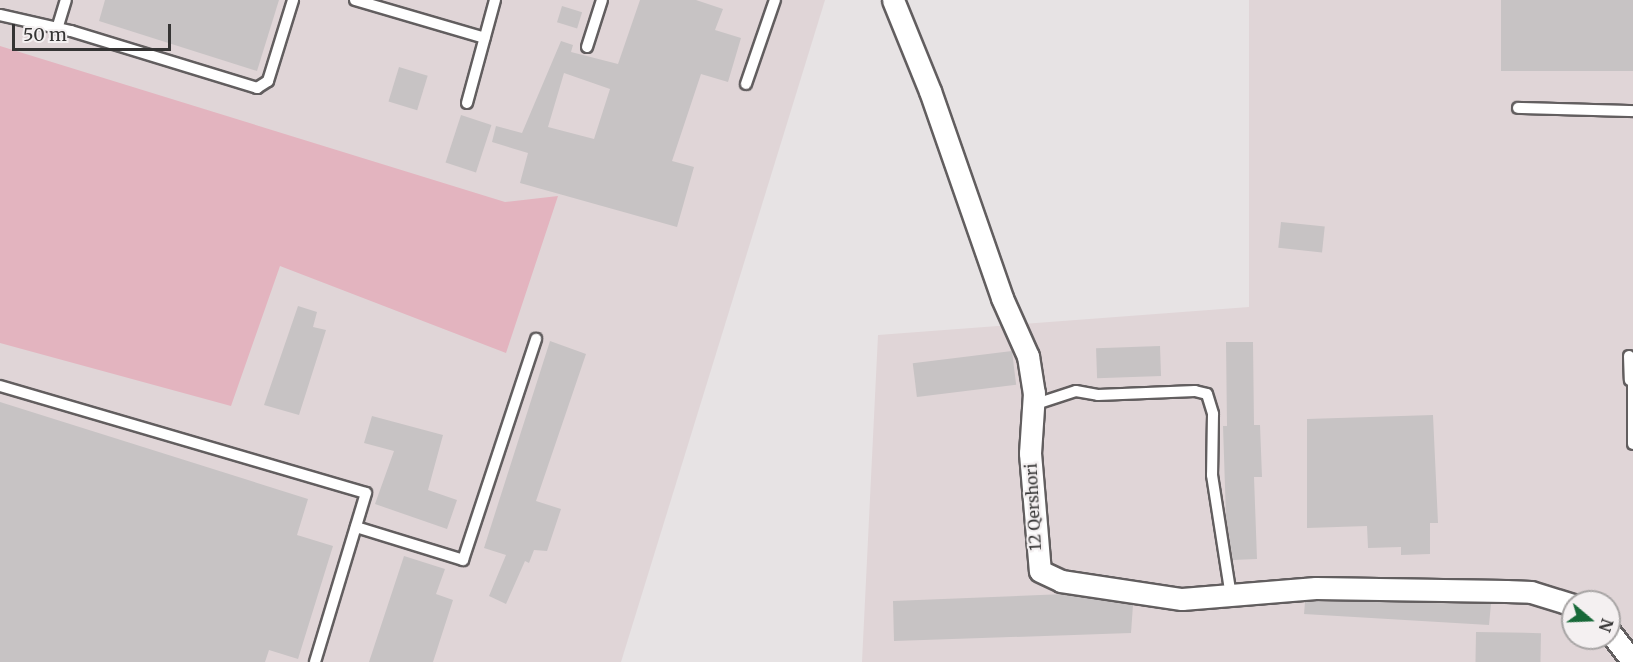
<!DOCTYPE html>
<style>
body{margin:0}
#map{position:relative;width:1633px;height:662px;overflow:hidden;background:#e7e3e4;font-family:Merriweather,serif}
div>[style]{position:absolute}
.built>*{inset:0;background:#e0d5d7}
.green>*{inset:0;background:#e3b4bf}
.building>*{inset:0;background:#c7c3c4;transform-origin:0 0}
.roads{filter:drop-shadow(2px 0 #625e5f) drop-shadow(-2px 0 #625e5f) drop-shadow(0 2px #625e5f) drop-shadow(0 -2px #625e5f)}
.lane>*{height:10px;margin:-5px;padding:0 5px;transform-origin:5px;border-radius:5px;background:#fff}
.street>*{height:21px;margin:-10.5px;padding:0 10.5px;transform-origin:10.5px;border-radius:10.5px;background:#fff}
span{translate:-50% -50%;white-space:nowrap;text-align:center;line-height:1.15;-webkit-text-stroke:4.5px #f4f0f1;paint-order:stroke}
.street-label{font-size:16px;color:#353434}
.north{position:absolute;left:1561px;top:590px;width:60px;height:60px;box-sizing:border-box;background:#f4f0f1;border:2px solid #a8a5a5;border-radius:50%;rotate:109deg;font-size:16px;font-weight:700;line-height:24px;text-align:center;color:#353434}
.north::after{content:'';display:block;margin:auto;width:21px;height:27px;background:#186939;clip-path:polygon(50% 0,100% 100%,50% 72%,0 100%)}
.scale{position:absolute;left:12px;top:24px;width:159px;height:27px;box-sizing:border-box;border:3px solid #353434;border-top:0;padding-left:8px;font-size:18px;line-height:21px;white-space:nowrap;color:#353434;-webkit-text-stroke:4px #f4f0f1;paint-order:stroke}
</style>
<div id="map">
<div class="built">
<div style="clip-path:polygon(0 0,825px 0,621px 662px,0 662px)"></div>
<div style="clip-path:polygon(evenodd,1249px 0,1633px 0,1633px 662px,862px 662px,878px 335px,1249px 307px,1249px 0,1573px 602px,1609px 602px,1609px 638px,1573px 638px,1573px 602px)"></div>
</div>
<div class="green">
<div style="clip-path:polygon(0 46px,505px 202px,558px 196px,506px 353px,280px 266px,231px 406px,0 343px)"></div>
</div>
<div class="building">
<div style="clip-path:polygon(105px 0,279px 0,257px 71px,99px 21px)"></div>
<div style="clip-path:polygon(evenodd,640px 0,696px 0,723px 9px,715px 30px,741px 38px,728px 82px,701px 74px,672px 161px,694px 167px,677px 227px,520px 183px,528px 153px,492px 142px,496px 126px,522px 133px,561px 41px,573px 45px,571px 52px,618px 64px,640px 0,564px 73px,610px 89px,594px 139px,548px 127px,564px 73px)"></div>
<div style="left:1501px;top:0;width:132px;height:71px"></div>
<div style="left:562px;top:6px;width:21px;height:17px;rotate:17deg"></div>
<div style="left:399px;top:67px;width:30px;height:36px;rotate:17deg"></div>
<div style="left:461px;top:115px;width:32px;height:50px;rotate:18deg"></div>
<div style="left:1281px;top:222px;width:44px;height:26px;rotate:6deg"></div>
<div style="clip-path:polygon(298px 306px,317px 312px,313px 327px,326px 330px,299px 415px,264px 405px)"></div>
<div style="clip-path:polygon(550px 341px,586px 354px,536px 501px,561px 509px,547px 551px,534px 550px,529px 563px,525px 561px,506px 604px,489px 596px,506px 555px,484px 548px)"></div>
<div style="clip-path:polygon(1226px 342px,1253px 342px,1254px 425px,1260px 425px,1262px 477px,1254px 477px,1257px 559px,1233px 560px,1226px 517px,1223px 426px,1227px 426px)"></div>
<div style="left:1160px;top:346px;width:30px;height:64px;rotate:88deg"></div>
<div style="left:1012px;top:351px;width:34px;height:100px;rotate:83deg"></div>
<div style="clip-path:polygon(0 402px,308px 499px,297px 535px,333px 546px,298px 659px,269px 650px,265px 662px,0 662px)"></div>
<div style="clip-path:polygon(1433px 415px,1438px 523px,1430px 523px,1430px 554px,1401px 555px,1401px 547px,1368px 548px,1367px 526px,1307px 528px,1307px 419px)"></div>
<div style="clip-path:polygon(372px 416px,443px 435px,428px 490px,457px 500px,447px 529px,375px 504px,394px 451px,364px 443px)"></div>
<div style="clip-path:polygon(404px 556px,445px 569px,436px 594px,453px 600px,433px 662px,369px 662px)"></div>
<div style="clip-path:polygon(1065px 594px,1133px 605px,1131px 633px,894px 641px,893px 601px)"></div>
<div style="clip-path:polygon(1316px 601px,1491px 604px,1489px 625px,1304px 614px,1305px 602px)"></div>
<div style="left:1476px;top:632px;width:65px;height:30px;rotate:1deg"></div>
</div>
<div class="roads">
<div class="lane">
<div style="left:355px;top:0;width:135px;rotate:16.3deg"></div>
<div style="left:0;top:15px;width:73px;rotate:12.7deg"></div>
<div style="left:71px;top:31px;width:195px;rotate:17deg"></div>
<div style="left:257px;top:88px;width:13px;rotate:-32deg"></div>
<div style="left:268px;top:81px;width:85px;rotate:-72.8deg"></div>
<div style="left:57px;top:29px;width:30px;rotate:-73deg"></div>
<div style="left:587px;top:47px;width:49px;rotate:-72.3deg"></div>
<div style="left:746px;top:84px;width:89px;rotate:-71deg"></div>
<div style="left:467px;top:103px;width:107px;rotate:-74.8deg"></div>
<div style="left:1518px;top:108px;width:115px;rotate:1.5deg"></div>
<div style="left:1629px;top:356px;width:24px;rotate:88deg"></div>
<div style="left:1633px;top:380px;width:64px;rotate:90deg"></div>
<div style="left:0;top:386px;width:381px;rotate:16.3deg"></div>
<div style="left:366px;top:493px;width:177px;rotate:106.8deg"></div>
<div style="left:1033px;top:405px;width:45px;rotate:-18deg"></div>
<div style="left:1076px;top:391px;width:22px;rotate:10deg"></div>
<div style="left:1098px;top:395px;width:97px;rotate:-2.4deg"></div>
<div style="left:1195px;top:391px;width:12px;rotate:14deg"></div>
<div style="left:1207px;top:394px;width:21px;rotate:73deg"></div>
<div style="left:1213px;top:414px;width:61px;rotate:90.9deg"></div>
<div style="left:1212px;top:475px;width:123px;rotate:81.1deg"></div>
<div style="left:356px;top:527px;width:112px;rotate:17.1deg"></div>
<div style="left:463px;top:560px;width:233px;rotate:-71.7deg"></div>
</div>
<div class="street">
<div style="left:893px;top:0;width:98px;rotate:67.9deg"></div>
<div style="left:930px;top:91px;width:219px;rotate:70.8deg"></div>
<div style="left:1002px;top:298px;width:64px;rotate:65.9deg"></div>
<div style="left:1028px;top:356px;width:37px;rotate:81deg"></div>
<div style="left:1034px;top:393px;width:60px;rotate:93.8deg"></div>
<div style="left:1030px;top:453px;width:118px;rotate:85.2deg"></div>
<div style="left:1040px;top:571px;width:23px;rotate:25deg"></div>
<div style="left:1061px;top:581px;width:122px;rotate:8.5deg"></div>
<div style="left:1182px;top:599px;width:134px;rotate:-4.7deg"></div>
<div style="left:1316px;top:588px;width:190px;rotate:0.9deg"></div>
<div style="left:1506px;top:591px;width:25px;rotate:2deg"></div>
<div style="left:1531px;top:592px;width:44px;rotate:17.2deg"></div>
<div style="left:1609px;top:631px;width:39px;rotate:52deg"></div>
</div>
</div>
<div class="street-label">
<span style="left:1033px;top:507px;rotate:-93deg">12 Qershori</span>
</div>
<div class="north">N</div>
<div class="scale">50 m</div>
</div>
